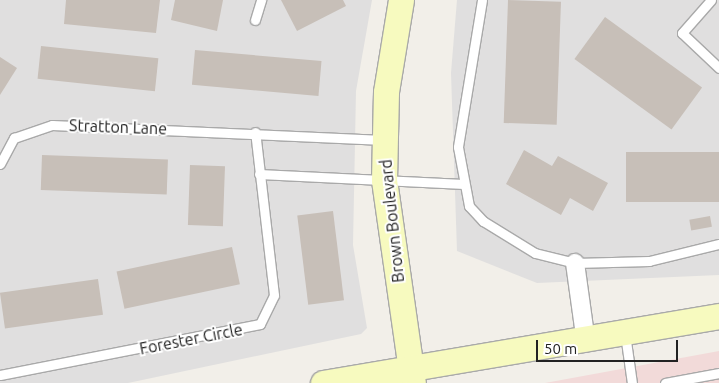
<!DOCTYPE html>
<style>
body{margin:0}
#map{position:relative;width:719px;height:383px;overflow:hidden;background:#f2efe9;font-family:Ubuntu,sans-serif}
div>[style]{position:absolute}
.residential>*{inset:0;background:#e0dfdf}
.commercial>*{inset:0;background:#f2dad9}
.building>*{inset:0;background:#c7bfb8;transform-origin:0 0}
.roads{filter:drop-shadow(1px 0 #a9a9a9) drop-shadow(-1px 0 #a9a9a9) drop-shadow(0 1px #a9a9a9) drop-shadow(0 -1px #a9a9a9)}
.lane>*{height:9px;margin:-4.5px;padding:0 4.5px;transform-origin:4.5px;border-radius:4.5px;background:#fff}
.street>*{height:18px;margin:-9px;padding:0 9px;transform-origin:9px;border-radius:9px;background:#fff}
.secondary>*{height:25px;margin:-12.5px;padding:0 12.5px;transform-origin:12.5px;border-radius:12.5px;background:#f7fabf}
span{translate:-50% -50%;white-space:nowrap;text-align:center;line-height:1.15;-webkit-text-stroke:4px #fff;paint-order:stroke}
.street-label{font-size:16px;color:#222}
.scale{position:absolute;left:536px;top:340px;width:142px;height:22px;box-sizing:border-box;border:2px solid #222;border-top:0;padding-left:6px;font-size:15px;line-height:18px;white-space:nowrap;color:#222;-webkit-text-stroke:4px #fff;paint-order:stroke}
</style>
<div id="map">
<div class="residential">
<div style="clip-path:polygon(0 0,372px 0,356px 91px,353px 245px,367px 328px,361px 334px,128px 383px,0 383px)"></div>
<div style="clip-path:polygon(457px 0,719px 0,719px 275px,537px 283px,457px 251px,451px 73px)"></div>
</div>
<div class="commercial">
<div style="clip-path:polygon(719px 351px,719px 383px,545px 383px)"></div>
</div>
<div class="building">
<div style="clip-path:polygon(66px 0,160px 0,156px 33px,64px 24px)"></div>
<div style="clip-path:polygon(175px 0,223px 0,217px 31px,171px 20px)"></div>
<div style="clip-path:polygon(281px 0,343px 0,346px 6px,297px 31px)"></div>
<div style="left:508px;top:0;width:53px;height:123px;rotate:2deg"></div>
<div style="left:605px;top:17px;width:120px;height:52px;rotate:36deg"></div>
<div style="left:41px;top:46px;width:118px;height:33px;rotate:6deg"></div>
<div style="left:195px;top:50px;width:127px;height:35px;rotate:5deg"></div>
<div style="clip-path:polygon(0 57px,17px 68px,0 95px)"></div>
<div style="clip-path:polygon(524px 150px,552px 166px,558px 156px,608px 183px,593px 211px,570px 198px,561px 215px,506px 184px)"></div>
<div style="left:719px;top:152px;width:50px;height:93px;rotate:90deg"></div>
<div style="left:42px;top:155px;width:126px;height:35px;rotate:2deg"></div>
<div style="left:190px;top:165px;width:35px;height:60px;rotate:2deg"></div>
<div style="left:333px;top:211px;width:90px;height:36px;rotate:83deg"></div>
<div style="left:710px;top:216px;width:11px;height:21px;rotate:80deg"></div>
<div style="left:232px;top:247px;width:38px;height:118px;rotate:78deg"></div>
<div style="left:98px;top:279px;width:36px;height:99px;rotate:82deg"></div>
</div>
<div class="roads">
<div class="lane">
<div style="left:482px;top:0;width:149px;rotate:99.3deg"></div>
<div style="left:458px;top:147px;width:60px;rotate:79.4deg"></div>
<div style="left:469px;top:206px;width:21px;rotate:47deg"></div>
<div style="left:483px;top:221px;width:61px;rotate:31.6deg"></div>
<div style="left:535px;top:253px;width:41px;rotate:14deg"></div>
<div style="left:575px;top:263px;width:74px;rotate:-1.5deg"></div>
<div style="left:649px;top:261px;width:72px;rotate:-13.7deg"></div>
<div style="left:711px;top:0;width:44px;rotate:131.3deg"></div>
<div style="left:682px;top:33px;width:51px;rotate:43.4deg"></div>
<div style="left:255px;top:20px;width:21px;rotate:-73deg"></div>
<div style="left:0;top:164px;width:30px;rotate:-62deg"></div>
<div style="left:14px;top:138px;width:40px;rotate:-18.9deg"></div>
<div style="left:52px;top:125px;width:332px;rotate:2.6deg"></div>
<div style="left:259px;top:174px;width:205px;rotate:2.8deg"></div>
<div style="left:625px;top:334px;width:49px;rotate:81.9deg"></div>
<div style="left:0;top:375px;width:265px;rotate:-11.1deg"></div>
<div style="left:260px;top:324px;width:32px;rotate:-64deg"></div>
<div style="left:274px;top:295px;width:164px;rotate:-96.6deg"></div>
<div style="left:665px;top:383px;width:55px;rotate:-10.5deg"></div>
</div>
<div class="street">
<div style="left:575px;top:263px;width:80px;rotate:82.1deg"></div>
</div>
<div class="secondary">
<div style="left:401px;top:0;width:93px;rotate:99.3deg"></div>
<div style="left:386px;top:92px;width:88px;rotate:91.3deg"></div>
<div style="left:384px;top:180px;width:205px;rotate:81.9deg"></div>
<div style="left:323px;top:383px;width:402px;rotate:-9.6deg"></div>
</div>
</div>
<div class="street-label">
<span style="left:118px;top:127px;rotate:2deg">Stratton Lane</span>
<span style="left:392px;top:221px;rotate:-96deg">Brown Boulevard</span>
<span style="left:191px;top:339px;rotate:-11deg">Forester Circle</span>
</div>
<div class="scale">50 m</div>
</div>
